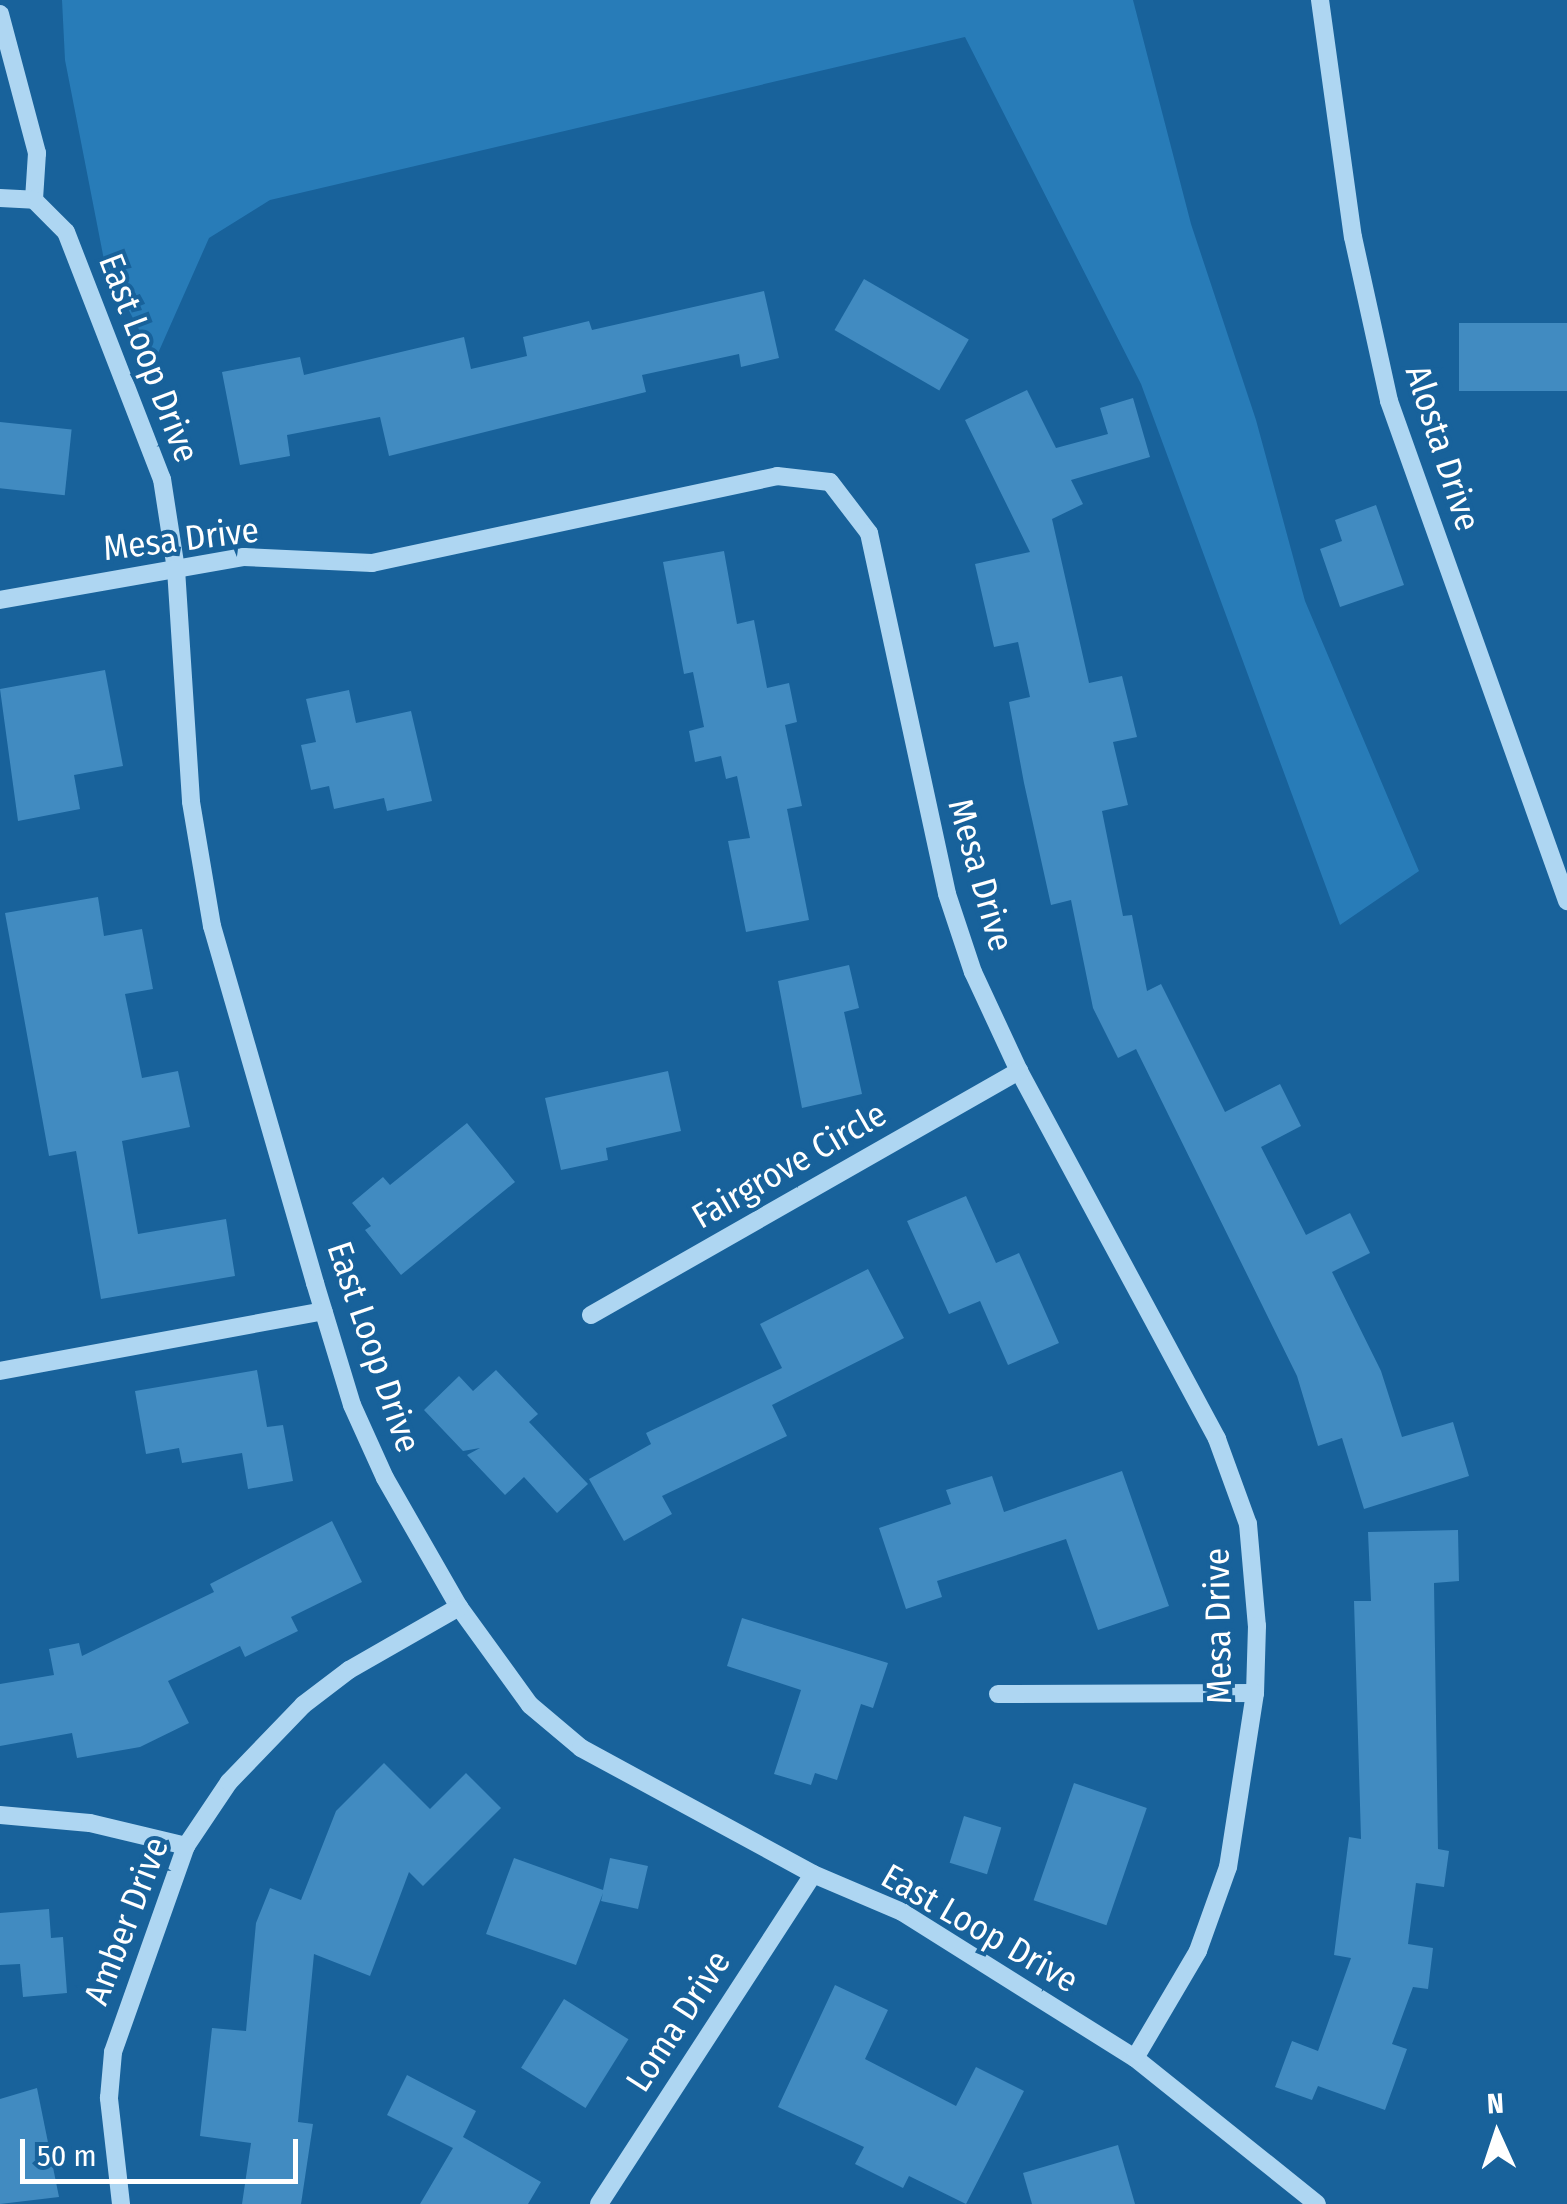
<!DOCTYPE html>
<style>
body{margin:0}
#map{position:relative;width:1567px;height:2204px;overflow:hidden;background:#18629b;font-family:"Fira Sans Condensed",sans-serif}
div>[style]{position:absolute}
.green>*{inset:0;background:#287cb8}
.building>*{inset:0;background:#418bc1;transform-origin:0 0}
.minor>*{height:18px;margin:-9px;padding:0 9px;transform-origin:9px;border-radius:9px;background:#aed6f2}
span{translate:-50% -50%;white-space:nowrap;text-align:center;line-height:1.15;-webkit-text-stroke:8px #18629b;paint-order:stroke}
.street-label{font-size:35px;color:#fff}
.north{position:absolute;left:1447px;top:2084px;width:100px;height:100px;-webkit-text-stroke:8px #18629b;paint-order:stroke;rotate:357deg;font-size:28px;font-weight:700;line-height:40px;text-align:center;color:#fff}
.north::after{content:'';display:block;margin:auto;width:35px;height:45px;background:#fff;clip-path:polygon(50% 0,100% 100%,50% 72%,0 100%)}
.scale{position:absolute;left:20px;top:2139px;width:278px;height:45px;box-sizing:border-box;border:5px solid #fff;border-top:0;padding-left:12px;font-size:30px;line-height:35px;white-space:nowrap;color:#fff;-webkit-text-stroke:8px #18629b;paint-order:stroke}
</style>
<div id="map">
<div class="green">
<div style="clip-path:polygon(62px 0,1133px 0,1191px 224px,1256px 420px,1305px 601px,1419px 871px,1340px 925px,1141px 384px,965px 37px,270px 200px,209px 238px,155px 360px,105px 265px,65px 60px)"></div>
</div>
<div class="building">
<div style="left:864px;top:279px;width:121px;height:59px;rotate:30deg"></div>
<div style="clip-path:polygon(764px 291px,779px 358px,741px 367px,739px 354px,642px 375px,646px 392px,389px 456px,380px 417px,287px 435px,290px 456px,240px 465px,222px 372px,300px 357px,304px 375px,464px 337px,471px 369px,527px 356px,523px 337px,589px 321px,592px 330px)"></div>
<div style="left:1567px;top:323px;width:68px;height:108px;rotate:90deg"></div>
<div style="clip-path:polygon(1027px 390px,1056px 448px,1108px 434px,1100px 408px,1133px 398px,1150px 457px,1071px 480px,1083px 504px,1052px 519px,1089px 683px,1122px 676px,1137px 737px,1113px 742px,1128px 805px,1102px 811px,1123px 916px,1132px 915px,1147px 991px,1161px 984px,1225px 1112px,1280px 1084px,1301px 1126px,1261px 1147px,1306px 1235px,1350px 1213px,1370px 1253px,1332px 1272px,1381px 1371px,1402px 1437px,1453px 1422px,1469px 1476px,1364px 1509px,1342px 1438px,1318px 1446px,1297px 1376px,1136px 1049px,1118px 1058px,1093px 1008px,1071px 900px,1051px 905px,1024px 783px,1009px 702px,1030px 697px,1018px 642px,994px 647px,975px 564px,1030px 552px,965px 420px)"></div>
<div style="left:0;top:422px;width:72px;height:66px;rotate:6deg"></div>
<div style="clip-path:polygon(1376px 505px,1404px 585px,1340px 607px,1320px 549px,1342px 541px,1335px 520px)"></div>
<div style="clip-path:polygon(724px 551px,737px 624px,754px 620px,767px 688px,789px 683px,797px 722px,785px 725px,802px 806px,787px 809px,809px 920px,746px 932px,728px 841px,750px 838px,737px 776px,726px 779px,721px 756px,695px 762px,689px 731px,704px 727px,693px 672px,684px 674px,663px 562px)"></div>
<div style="clip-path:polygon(105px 670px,123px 766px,74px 775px,80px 809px,18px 821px,0 689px)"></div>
<div style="clip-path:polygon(349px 690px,356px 723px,411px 711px,432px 801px,387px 811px,384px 798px,334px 809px,329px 786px,311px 790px,301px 745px,316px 742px,306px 699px)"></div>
<div style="clip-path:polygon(98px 897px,104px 936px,142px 929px,153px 989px,125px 994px,142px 1078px,178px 1071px,190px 1127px,122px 1141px,138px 1234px,226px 1219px,235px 1276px,101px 1299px,76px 1151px,49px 1156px,5px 913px)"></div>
<div style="clip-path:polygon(849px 965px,859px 1008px,844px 1012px,862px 1094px,802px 1108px,778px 981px)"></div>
<div style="clip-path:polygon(668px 1071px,681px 1131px,606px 1148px,608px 1160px,561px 1170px,545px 1098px)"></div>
<div style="clip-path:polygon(467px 1123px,515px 1182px,401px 1275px,365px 1230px,371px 1226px,352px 1203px,383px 1177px,390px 1185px)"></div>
<div style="clip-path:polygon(966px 1196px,996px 1263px,1019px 1253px,1059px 1343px,1008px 1365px,980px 1301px,949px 1314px,907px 1221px)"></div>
<div style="clip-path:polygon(868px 1269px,904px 1338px,772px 1405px,787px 1436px,662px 1496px,672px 1514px,624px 1541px,589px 1479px,651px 1444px,646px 1433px,782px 1368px,760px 1324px)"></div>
<div style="clip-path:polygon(257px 1370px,267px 1427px,283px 1425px,293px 1481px,248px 1489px,242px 1453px,182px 1463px,179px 1448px,146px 1454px,135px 1391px)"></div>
<div style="clip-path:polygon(496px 1370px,538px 1414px,529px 1422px,588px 1484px,557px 1513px,524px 1477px,505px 1495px,467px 1455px,480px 1448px,463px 1451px,424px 1410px,459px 1376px,473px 1391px)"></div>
<div style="clip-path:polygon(1122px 1471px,1169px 1606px,1098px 1630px,1066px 1539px,937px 1581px,942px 1597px,906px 1609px,879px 1528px,951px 1504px,946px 1490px,992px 1476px,1004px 1512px)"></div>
<div style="clip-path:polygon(332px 1521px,362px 1582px,291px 1617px,298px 1631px,245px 1657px,240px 1646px,168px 1681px,189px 1723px,140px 1747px,77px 1758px,72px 1733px,0 1746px,0 1684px,54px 1675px,49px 1649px,79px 1643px,82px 1656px,214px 1592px,210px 1584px)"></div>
<div style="clip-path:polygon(1458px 1530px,1459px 1581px,1434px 1583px,1438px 1849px,1449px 1851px,1444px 1887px,1416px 1883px,1408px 1944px,1433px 1948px,1428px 1989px,1413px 1987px,1392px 2044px,1407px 2049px,1385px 2110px,1318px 2086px,1312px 2100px,1275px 2087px,1292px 2041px,1318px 2051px,1351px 1958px,1334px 1955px,1349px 1837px,1361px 1839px,1354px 1601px,1371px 1601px,1368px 1532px)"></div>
<div style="clip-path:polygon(742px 1618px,888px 1663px,873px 1708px,861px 1704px,837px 1780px,815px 1773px,811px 1785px,774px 1774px,801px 1690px,727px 1666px)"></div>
<div style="clip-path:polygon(384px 1763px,430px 1809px,466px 1773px,501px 1808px,423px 1886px,409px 1872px,370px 1976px,314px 1954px,298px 2122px,313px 2124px,301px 2204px,242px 2204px,251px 2143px,200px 2136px,212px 2028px,246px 2031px,256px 1923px,270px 1888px,301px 1900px,336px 1811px)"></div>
<div style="left:1074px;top:1783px;width:77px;height:124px;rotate:19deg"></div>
<div style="left:964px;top:1816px;width:39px;height:49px;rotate:17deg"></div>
<div style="clip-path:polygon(514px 1858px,603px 1890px,610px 1858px,648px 1866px,638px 1909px,601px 1901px,603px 1893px,576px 1965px,486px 1934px)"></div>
<div style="clip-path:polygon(49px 1909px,51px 1938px,63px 1937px,67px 1993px,23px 1997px,20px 1964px,0 1965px,0 1913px)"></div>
<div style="clip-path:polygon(835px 1985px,888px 2010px,865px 2059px,956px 2106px,976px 2067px,1024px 2091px,966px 2204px,909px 2176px,903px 2188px,855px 2164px,864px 2147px,778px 2107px)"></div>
<div style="left:564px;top:1999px;width:76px;height:81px;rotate:32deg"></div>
<div style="clip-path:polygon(407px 2075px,476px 2111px,463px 2137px,541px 2182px,528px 2204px,420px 2204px,453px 2148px,387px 2115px)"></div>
<div style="clip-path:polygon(37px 2088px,59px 2197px,0 2204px,0 2099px)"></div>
<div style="clip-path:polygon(1118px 2145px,1135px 2204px,1032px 2204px,1023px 2173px)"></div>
</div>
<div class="minor">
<div style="left:1320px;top:0;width:239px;rotate:82.1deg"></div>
<div style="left:1353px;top:237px;width:168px;rotate:77.6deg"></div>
<div style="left:1389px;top:401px;width:531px;rotate:70.4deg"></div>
<div style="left:0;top:14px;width:144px;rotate:75.1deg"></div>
<div style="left:37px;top:153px;width:47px;rotate:93.7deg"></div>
<div style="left:0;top:198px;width:34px;rotate:3deg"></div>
<div style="left:34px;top:200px;width:45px;rotate:45deg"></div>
<div style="left:66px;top:232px;width:265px;rotate:68.8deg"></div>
<div style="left:162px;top:479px;width:91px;rotate:81.2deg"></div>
<div style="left:176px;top:569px;width:233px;rotate:86.3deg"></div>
<div style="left:191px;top:802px;width:126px;rotate:80.4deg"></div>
<div style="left:212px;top:926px;width:372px;rotate:73.9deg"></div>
<div style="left:315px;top:1283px;width:127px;rotate:73.1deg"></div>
<div style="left:352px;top:1405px;width:80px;rotate:65.7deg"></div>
<div style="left:385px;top:1478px;width:149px;rotate:60.2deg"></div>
<div style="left:459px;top:1607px;width:121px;rotate:54.1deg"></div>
<div style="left:530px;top:1705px;width:67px;rotate:40.1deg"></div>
<div style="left:581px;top:1748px;width:264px;rotate:28.5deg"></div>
<div style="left:813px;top:1874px;width:97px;rotate:23.1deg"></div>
<div style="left:902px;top:1912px;width:275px;rotate:32.1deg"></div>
<div style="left:1135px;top:2058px;width:233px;rotate:38.7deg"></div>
<div style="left:0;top:600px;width:248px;rotate:-10deg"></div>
<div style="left:244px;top:557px;width:128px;rotate:2.7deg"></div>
<div style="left:372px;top:563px;width:414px;rotate:-12.1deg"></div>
<div style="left:777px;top:476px;width:53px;rotate:6.5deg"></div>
<div style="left:830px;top:482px;width:64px;rotate:52.6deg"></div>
<div style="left:869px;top:533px;width:369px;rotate:77.8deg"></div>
<div style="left:947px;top:894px;width:82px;rotate:71.6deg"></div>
<div style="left:973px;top:972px;width:109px;rotate:65.1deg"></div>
<div style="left:1019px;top:1071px;width:418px;rotate:61.7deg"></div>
<div style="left:1217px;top:1439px;width:90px;rotate:70deg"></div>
<div style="left:1248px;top:1524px;width:102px;rotate:85deg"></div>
<div style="left:1257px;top:1626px;width:67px;rotate:91.7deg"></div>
<div style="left:1255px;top:1693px;width:176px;rotate:98.8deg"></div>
<div style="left:1228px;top:1867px;width:89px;rotate:109.7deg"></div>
<div style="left:1198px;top:1951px;width:124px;rotate:120.5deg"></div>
<div style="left:591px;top:1315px;width:493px;rotate:-29.7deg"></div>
<div style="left:0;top:1371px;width:329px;rotate:-10.5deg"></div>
<div style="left:998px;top:1694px;width:257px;rotate:-0.2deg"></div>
<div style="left:0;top:1815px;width:90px;rotate:5.1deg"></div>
<div style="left:90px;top:1823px;width:99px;rotate:13.5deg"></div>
<div style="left:121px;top:2204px;width:107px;rotate:-96.5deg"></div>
<div style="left:109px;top:2098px;width:46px;rotate:-85deg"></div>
<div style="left:113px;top:2052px;width:219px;rotate:-70.5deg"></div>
<div style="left:186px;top:1846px;width:77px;rotate:-56.1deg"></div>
<div style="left:229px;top:1782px;width:107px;rotate:-46.1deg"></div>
<div style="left:303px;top:1705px;width:58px;rotate:-37.3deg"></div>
<div style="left:349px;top:1670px;width:127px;rotate:-29.8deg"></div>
<div style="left:599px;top:2204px;width:393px;rotate:-57deg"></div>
</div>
<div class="street-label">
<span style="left:149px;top:358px;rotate:69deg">East Loop Drive</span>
<span style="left:1443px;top:448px;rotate:72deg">Alosta Drive</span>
<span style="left:181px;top:539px;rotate:-7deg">Mesa Drive</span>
<span style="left:981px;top:875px;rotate:74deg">Mesa Drive</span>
<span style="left:789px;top:1165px;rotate:-30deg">Fairgrove Circle</span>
<span style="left:374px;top:1347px;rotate:71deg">East Loop Drive</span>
<span style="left:1218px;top:1626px;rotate:-91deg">Mesa Drive</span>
<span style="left:126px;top:1921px;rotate:-69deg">Amber Drive</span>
<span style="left:980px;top:1928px;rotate:30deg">East Loop Drive</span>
<span style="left:678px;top:2021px;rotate:-57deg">Loma Drive</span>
</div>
<div class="north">N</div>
<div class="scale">50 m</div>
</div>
